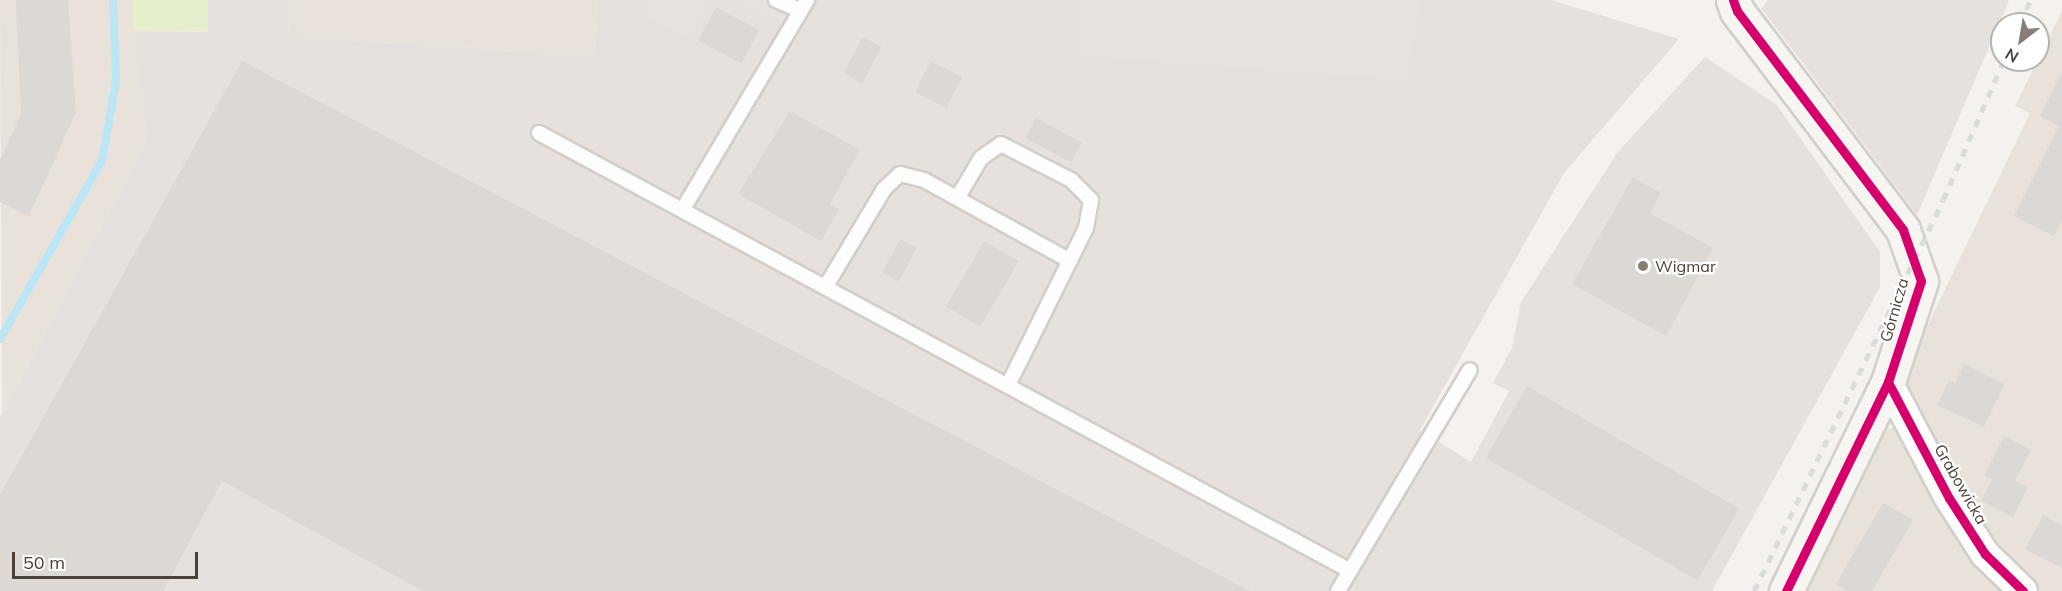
<!DOCTYPE html>
<meta charset="utf-8">
<style>
body{margin:0}
#map{position:relative;width:2062px;height:591px;overflow:hidden;background:#f4f1ee;font-family:Mulish,sans-serif}
div>[style]{position:absolute}
.residential>*{inset:0;background:#e8e2db}
.industrial>*{inset:0;background:#e7e1dd}
.green>*{inset:0;background:#e6efcc;transform-origin:0 0}
.parking>*{inset:0;background:#e6e2df}
.stream>*{height:8px;margin:-4px;padding:0 4px;transform-origin:4px;border-radius:4px;background:#bbe6f5}
.building>*{inset:0;background:#dcd8d4;transform-origin:0 0}
.roads{filter:drop-shadow(2px 0 #d2cfcb) drop-shadow(-2px 0 #d2cfcb) drop-shadow(0 2px #d2cfcb) drop-shadow(0 -2px #d2cfcb)}
.lane>*{height:14px;margin:-7px;padding:0 7px;transform-origin:7px;border-radius:7px;background:#fdfdfc}
.street>*{height:28px;margin:-14px;padding:0 14px;transform-origin:14px;border-radius:14px;background:#fdfdfc}
.secondary>*{height:33px;margin:-16.5px;padding:0 16.5px;transform-origin:16.5px;border-radius:16.5px;background:#f7f5f1}
.rail>*{height:4.5px;margin-top:-2.25px;transform-origin:0;background:repeating-linear-gradient(90deg,#dbdbda 0 8px,transparent 0 16px)}
.cycleway>*{height:9px;margin:-4.5px;padding:0 4.5px;transform-origin:4.5px;border-radius:4.5px;background:#d6006c}
.dots>*{width:16px;height:16px;translate:-50% -50%;box-sizing:border-box;border:3px solid #fff;border-radius:50%}
span{translate:-50% -50%;white-space:nowrap;text-align:center;line-height:1.15;-webkit-text-stroke:4.5px #fff;paint-order:stroke}
.poi-label{font-size:16px;color:#4c4137}
.left{translate:0 -50%;text-align:left}
.street-label{font-size:16px;color:#4c4137}
.north{position:absolute;left:1990px;top:12px;width:60px;height:60px;box-sizing:border-box;background:#fff;border:2px solid #b7b3af;border-radius:50%;rotate:211deg;font-size:16px;font-weight:700;line-height:24px;text-align:center;color:#4c4137}
.north::after{content:'';display:block;margin:auto;width:21px;height:27px;background:#877f77;clip-path:polygon(50% 0,100% 100%,50% 72%,0 100%)}
.scale{position:absolute;left:12px;top:552px;width:186px;height:27px;box-sizing:border-box;border:3px solid #4c4137;border-top:0;padding-left:8px;font-size:18px;line-height:21px;white-space:nowrap;color:#4c4137;-webkit-text-stroke:4px #fff;paint-order:stroke}
</style>
<div id="map">
<div class="residential">
<div style="clip-path:polygon(0 0,133px 0,146px 141px,2px 413px)"></div>
<div style="clip-path:polygon(290px 0,597px 0,594px 56px,288px 36px)"></div>
<div style="clip-path:polygon(2062px 11px,2062px 591px,2041px 591px,1992px 543px,1960px 496px,1905px 393px,1911px 360px,2030px 113px,2015px 106px)"></div>
<div style="clip-path:polygon(1894px 427px,1960px 545px,2003px 591px,1802px 591px,1878px 432px)"></div>
</div>
<div class="industrial">
<div style="clip-path:polygon(208px 0,290px 0,288px 36px,594px 56px,597px 0,1551px 0,1679px 39px,1564px 173px,1420px 430px,1471px 462px,1509px 391px,1493px 383px,1512px 348px,1521px 302px,1617px 153px,1705px 57px,1777px 105px,1880px 252px,1880px 287px,1712px 591px,0 591px,0 417px,146px 141px,135px 31px,207px 32px)"></div>
<div style="clip-path:polygon(1767px 0,2009px 0,1917px 215px,1762px 9px)"></div>
</div>
<div class="green">
<div style="left:133px;top:0;width:75px;height:31px"></div>
</div>
<div class="parking">
<div style="clip-path:polygon(647px 0,708px 0,689px 38px,645px 16px)"></div>
<div style="clip-path:polygon(734px 0,792px 0,780px 21px)"></div>
<div style="clip-path:polygon(1080px 0,1422px 0,1406px 80px,1079px 56px)"></div>
</div>
<div class="stream">
<div style="left:0;top:339px;width:205px;rotate:-60.2deg"></div>
<div style="left:102px;top:161px;width:81px;rotate:-80.1deg"></div>
<div style="left:116px;top:81px;width:81px;rotate:-92.1deg"></div>
</div>
<div class="building">
<div style="clip-path:polygon(16px 0,68px 0,76px 112px,29px 216px,0 202px,0 159px,21px 114px)"></div>
<div style="left:716px;top:7px;width:49px;height:38px;rotate:28deg"></div>
<div style="left:863px;top:37px;width:21px;height:41px;rotate:28deg"></div>
<div style="clip-path:polygon(242px 61px,1250px 591px,423px 591px,222px 481px,163px 591px,0 591px,0 495px)"></div>
<div style="left:931px;top:61px;width:35px;height:35px;rotate:27deg"></div>
<div style="clip-path:polygon(2062px 72px,2062px 221px,2054px 236px,2014px 216px,2059px 126px,2040px 116px)"></div>
<div style="clip-path:polygon(790px 111px,860px 150px,830px 204px,839px 209px,821px 241px,738px 194px)"></div>
<div style="left:1036px;top:118px;width:52px;height:23px;rotate:28deg"></div>
<div style="clip-path:polygon(1633px 177px,1661px 193px,1650px 213px,1713px 248px,1666px 336px,1572px 284px)"></div>
<div style="left:900px;top:239px;width:19px;height:38px;rotate:28deg"></div>
<div style="left:984px;top:241px;width:40px;height:76px;rotate:30deg"></div>
<div style="clip-path:polygon(1964px 364px,2005px 384px,1984px 427px,1937px 405px,1949px 380px,1955px 383px)"></div>
<div style="left:1527px;top:386px;width:245px;height:83px;rotate:30deg"></div>
<div style="clip-path:polygon(2004px 436px,2031px 450px,2015px 481px,2028px 487px,2013px 517px,1981px 501px,1992px 479px,1984px 476px)"></div>
<div style="clip-path:polygon(1883px 503px,1913px 520px,1872px 591px,1847px 591px,1836px 584px)"></div>
<div style="clip-path:polygon(2043px 515px,2062px 525px,2062px 568px,2025px 549px)"></div>
</div>
<div class="roads">
<div class="lane">
<div style="left:776px;top:0;width:26px;rotate:23deg"></div>
<div style="left:539px;top:133px;width:920px;rotate:28.35deg"></div>
<div style="left:958px;top:197px;width:45px;rotate:-59.5deg"></div>
<div style="left:981px;top:158px;width:24px;rotate:-35deg"></div>
<div style="left:1001px;top:144px;width:79px;rotate:27.2deg"></div>
<div style="left:1071px;top:180px;width:28px;rotate:45deg"></div>
<div style="left:1091px;top:200px;width:28px;rotate:100deg"></div>
<div style="left:1086px;top:228px;width:175px;rotate:116.4deg"></div>
<div style="left:683px;top:209px;width:243px;rotate:-59.3deg"></div>
<div style="left:826px;top:286px;width:113px;rotate:-59.1deg"></div>
<div style="left:884px;top:189px;width:22px;rotate:-43deg"></div>
<div style="left:900px;top:174px;width:25px;rotate:14deg"></div>
<div style="left:924px;top:180px;width:167px;rotate:29deg"></div>
<div style="left:1338px;top:591px;width:257px;rotate:-59.2deg"></div>
</div>
<div class="street">
<div style="left:1888px;top:382px;width:131px;rotate:62.3deg"></div>
<div style="left:1949px;top:498px;width:67px;rotate:57.3deg"></div>
<div style="left:1985px;top:554px;width:53px;rotate:44.2deg"></div>
</div>
<div class="secondary">
<div style="left:1733px;top:0;width:12px;rotate:70deg"></div>
<div style="left:1737px;top:11px;width:275px;rotate:52.8deg"></div>
<div style="left:1903px;top:230px;width:54px;rotate:70.6deg"></div>
<div style="left:1921px;top:281px;width:106px;rotate:108.1deg"></div>
<div style="left:1888px;top:382px;width:233px;rotate:116deg"></div>
</div>
</div>
<div class="rail">
<div style="left:2020px;top:24px;width:26px;rotate:-67deg"></div>
<div style="left:1754px;top:591px;width:434px;rotate:-64.2deg"></div>
<div style="left:1943px;top:200px;width:153px;rotate:-66.5deg"></div>
</div>
<div class="cycleway">
<div style="left:1733px;top:0;width:12px;rotate:70deg"></div>
<div style="left:1737px;top:11px;width:275px;rotate:52.8deg"></div>
<div style="left:1903px;top:230px;width:54px;rotate:70.6deg"></div>
<div style="left:1921px;top:281px;width:106px;rotate:108.1deg"></div>
<div style="left:1888px;top:382px;width:233px;rotate:116deg"></div>
<div style="left:1888px;top:382px;width:131px;rotate:62.3deg"></div>
<div style="left:1949px;top:498px;width:67px;rotate:57.3deg"></div>
<div style="left:1985px;top:554px;width:53px;rotate:44.2deg"></div>
</div>
<div class="dots">
<div style="left:1643px;top:266px;background:#877f77"></div>
</div>
<div class="poi-label">
<span class="left" style="left:1655px;top:266px">Wigmar</span>
</div>
<div class="street-label">
<span style="left:1894px;top:310px;rotate:-74deg">Górnicza</span>
<span style="left:1961px;top:484px;rotate:60deg">Grabowicka</span>
</div>
<div class="north">N</div>
<div class="scale">50 m</div>
</div>
